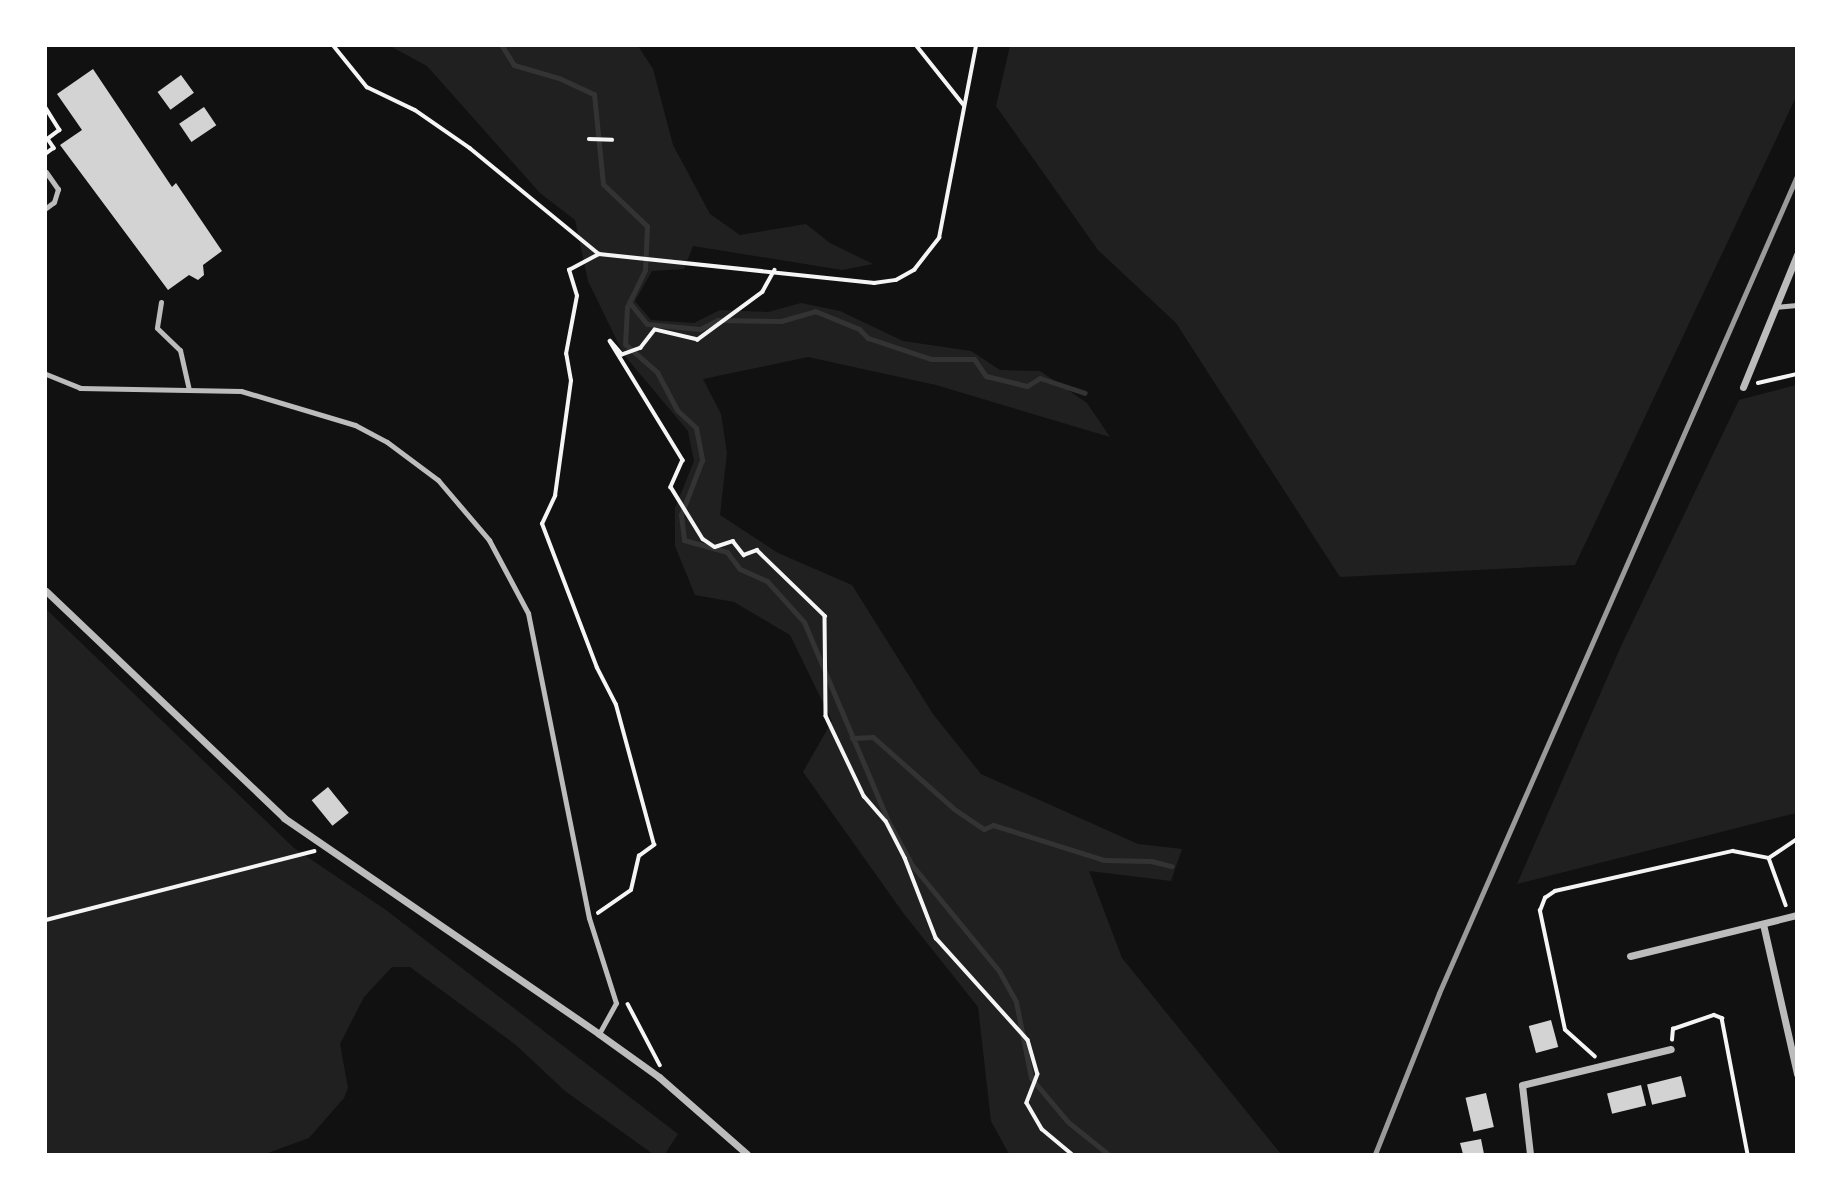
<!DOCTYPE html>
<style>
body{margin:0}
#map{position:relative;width:1842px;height:1200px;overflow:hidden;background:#111;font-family:"IBM Plex Sans",sans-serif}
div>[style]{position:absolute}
.green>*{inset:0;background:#202020}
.stream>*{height:5px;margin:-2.5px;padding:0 2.5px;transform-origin:2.5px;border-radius:2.5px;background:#333}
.building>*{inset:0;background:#d3d3d3;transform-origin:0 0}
.path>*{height:3.5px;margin:-1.75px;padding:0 1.75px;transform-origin:1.75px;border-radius:1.75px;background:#f5f5f5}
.service>*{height:5px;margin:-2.5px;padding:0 2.5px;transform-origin:2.5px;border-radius:2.5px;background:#bcbcbc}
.minor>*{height:7px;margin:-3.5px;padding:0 3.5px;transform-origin:3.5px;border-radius:3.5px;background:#bcbcbc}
.rail>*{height:5px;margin:-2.5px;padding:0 2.5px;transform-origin:2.5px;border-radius:2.5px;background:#9a9a9a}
span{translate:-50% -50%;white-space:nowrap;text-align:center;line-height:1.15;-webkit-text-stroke:5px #fff;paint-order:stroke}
.frame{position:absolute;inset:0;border:47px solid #fff;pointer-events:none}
</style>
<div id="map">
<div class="green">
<div style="clip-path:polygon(390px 46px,638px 46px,653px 69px,673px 145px,710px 214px,740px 235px,806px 224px,830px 243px,873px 264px,842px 270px,693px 246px,684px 269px,652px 271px,635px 301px,651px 320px,694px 323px,720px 310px,768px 312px,801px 303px,840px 311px,903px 341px,971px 351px,1000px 370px,1040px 371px,1087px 403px,1110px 437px,936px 385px,808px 357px,703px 379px,721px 414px,727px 453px,720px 515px,778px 553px,852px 585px,933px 714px,981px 774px,1138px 844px,1182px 849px,1171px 881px,1089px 871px,1122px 958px,1281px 1154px,1009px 1154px,991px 1121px,978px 1007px,904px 914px,803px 772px,832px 721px,790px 635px,734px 602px,695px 595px,675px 546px,675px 508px,694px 461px,688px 431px,624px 355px,588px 281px,575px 220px,540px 193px,427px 66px)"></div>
<div style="clip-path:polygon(1010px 46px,1796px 46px,1796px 97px,1575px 565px,1340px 577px,1176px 323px,1098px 250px,996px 106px)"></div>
<div style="clip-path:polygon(1796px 385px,1796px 813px,1517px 884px,1622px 644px,1739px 400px)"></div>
<div style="clip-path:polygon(46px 609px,294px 848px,386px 910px,678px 1134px,665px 1154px,653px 1154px,565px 1091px,516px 1045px,410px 967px,392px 967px,364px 997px,340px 1044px,348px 1088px,344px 1098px,309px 1138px,265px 1154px,46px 1154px)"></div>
</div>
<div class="stream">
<div style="left:502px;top:46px;width:22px;rotate:58deg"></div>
<div style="left:514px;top:65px;width:47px;rotate:16.1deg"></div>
<div style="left:559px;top:78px;width:38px;rotate:25deg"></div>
<div style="left:594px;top:94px;width:90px;rotate:84.3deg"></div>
<div style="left:603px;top:184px;width:61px;rotate:43.7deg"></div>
<div style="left:647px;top:226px;width:44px;rotate:92.6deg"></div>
<div style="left:645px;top:270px;width:41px;rotate:115.9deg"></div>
<div style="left:627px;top:307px;width:37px;rotate:93deg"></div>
<div style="left:625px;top:344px;width:43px;rotate:41.2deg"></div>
<div style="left:657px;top:372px;width:43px;rotate:62.2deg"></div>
<div style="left:677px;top:410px;width:26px;rotate:43deg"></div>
<div style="left:696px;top:428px;width:33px;rotate:79deg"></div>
<div style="left:702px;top:460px;width:59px;rotate:110.9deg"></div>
<div style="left:681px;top:515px;width:25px;rotate:83deg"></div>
<div style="left:684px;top:540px;width:45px;rotate:15.6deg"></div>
<div style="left:727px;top:552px;width:21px;rotate:53deg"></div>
<div style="left:740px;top:569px;width:30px;rotate:24deg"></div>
<div style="left:767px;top:581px;width:55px;rotate:47.9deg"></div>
<div style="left:804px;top:622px;width:216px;rotate:67.1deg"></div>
<div style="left:888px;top:821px;width:50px;rotate:61.4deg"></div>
<div style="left:912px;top:865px;width:137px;rotate:50.6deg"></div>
<div style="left:999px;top:971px;width:35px;rotate:61deg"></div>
<div style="left:1016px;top:1002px;width:77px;rotate:78.8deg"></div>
<div style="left:1031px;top:1078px;width:57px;rotate:49.9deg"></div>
<div style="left:1068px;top:1122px;width:51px;rotate:38.7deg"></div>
<div style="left:629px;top:302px;width:28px;rotate:51deg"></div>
<div style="left:647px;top:324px;width:53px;rotate:5.4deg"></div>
<div style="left:700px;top:329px;width:20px;rotate:-27deg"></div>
<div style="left:718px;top:320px;width:63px;rotate:0.9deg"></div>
<div style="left:781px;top:321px;width:35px;rotate:-16deg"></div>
<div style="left:815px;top:311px;width:48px;rotate:22.2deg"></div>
<div style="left:859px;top:329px;width:13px;rotate:45deg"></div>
<div style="left:868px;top:338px;width:66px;rotate:18.4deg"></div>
<div style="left:931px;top:359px;width:43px"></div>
<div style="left:974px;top:359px;width:21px;rotate:55deg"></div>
<div style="left:986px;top:376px;width:42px;rotate:13.7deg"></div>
<div style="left:1027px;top:386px;width:15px;rotate:-32deg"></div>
<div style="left:1040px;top:378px;width:47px;rotate:18.4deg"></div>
<div style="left:852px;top:738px;width:21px;rotate:-3deg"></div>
<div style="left:873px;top:737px;width:108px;rotate:41.6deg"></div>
<div style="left:954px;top:809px;width:36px;rotate:34deg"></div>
<div style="left:984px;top:829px;width:10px;rotate:-24deg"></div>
<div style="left:993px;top:825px;width:116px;rotate:17.5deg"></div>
<div style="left:1104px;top:860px;width:47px;rotate:1.2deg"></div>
<div style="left:1151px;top:861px;width:21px;rotate:14deg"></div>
</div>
<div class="building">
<div style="clip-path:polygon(93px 69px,172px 187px,176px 183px,222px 251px,203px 265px,204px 275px,198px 280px,189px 275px,168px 290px,60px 145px,82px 130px,57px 94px)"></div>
<div style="left:181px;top:75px;width:22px;height:29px;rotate:54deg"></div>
<div style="left:204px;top:107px;width:22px;height:30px;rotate:56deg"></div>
<div style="left:328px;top:787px;width:33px;height:21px;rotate:51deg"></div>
<div style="left:1551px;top:1020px;width:28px;height:23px;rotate:75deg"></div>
<div style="left:1681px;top:1076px;width:21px;height:35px;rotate:76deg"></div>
<div style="left:1641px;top:1085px;width:21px;height:35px;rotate:76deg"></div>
<div style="left:1486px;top:1093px;width:35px;height:21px;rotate:77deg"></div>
<div style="clip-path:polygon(1481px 1139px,1484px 1154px,1463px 1154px,1460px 1143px)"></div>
</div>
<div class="path">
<div style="left:334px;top:46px;width:53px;rotate:51.2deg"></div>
<div style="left:367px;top:87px;width:53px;rotate:25.6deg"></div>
<div style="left:415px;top:110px;width:67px;rotate:34.6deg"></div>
<div style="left:470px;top:148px;width:167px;rotate:39.4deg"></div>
<div style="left:599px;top:254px;width:277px;rotate:6deg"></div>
<div style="left:874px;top:283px;width:22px;rotate:-8deg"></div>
<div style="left:896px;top:280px;width:21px;rotate:-29deg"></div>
<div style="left:914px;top:270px;width:41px;rotate:-52deg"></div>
<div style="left:939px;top:238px;width:196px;rotate:-79.1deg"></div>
<div style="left:917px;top:46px;width:75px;rotate:51.5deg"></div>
<div style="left:46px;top:108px;width:26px;rotate:58deg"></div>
<div style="left:60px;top:130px;width:15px;rotate:143deg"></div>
<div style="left:48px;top:139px;width:11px;rotate:56deg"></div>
<div style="left:54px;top:148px;width:10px;rotate:143deg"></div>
<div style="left:589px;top:139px;width:23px;rotate:2deg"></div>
<div style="left:775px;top:270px;width:25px;rotate:119deg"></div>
<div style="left:763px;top:292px;width:81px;rotate:143.6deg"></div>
<div style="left:698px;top:340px;width:44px;rotate:-166.9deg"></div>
<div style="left:655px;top:330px;width:23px;rotate:128deg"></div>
<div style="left:641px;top:348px;width:20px;rotate:160deg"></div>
<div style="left:622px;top:355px;width:18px;rotate:-131deg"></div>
<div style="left:610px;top:341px;width:140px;rotate:58.5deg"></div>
<div style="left:683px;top:460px;width:30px;rotate:114deg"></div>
<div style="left:671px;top:487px;width:61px;rotate:58.4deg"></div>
<div style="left:703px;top:539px;width:14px;rotate:34deg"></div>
<div style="left:715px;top:547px;width:19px;rotate:-18deg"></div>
<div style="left:733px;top:541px;width:18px;rotate:52deg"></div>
<div style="left:744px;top:555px;width:14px;rotate:-21deg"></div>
<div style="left:757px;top:550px;width:95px;rotate:44.1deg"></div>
<div style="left:825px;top:616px;width:100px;rotate:89.4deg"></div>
<div style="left:826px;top:716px;width:89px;rotate:64.6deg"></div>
<div style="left:864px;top:796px;width:33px;rotate:49deg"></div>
<div style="left:886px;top:821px;width:42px;rotate:62.8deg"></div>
<div style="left:905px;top:858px;width:86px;rotate:68.8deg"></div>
<div style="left:936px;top:938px;width:137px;rotate:48deg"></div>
<div style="left:1028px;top:1040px;width:35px;rotate:74deg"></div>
<div style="left:1038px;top:1074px;width:31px;rotate:111deg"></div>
<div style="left:1027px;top:1103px;width:30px;rotate:60deg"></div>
<div style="left:1042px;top:1129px;width:39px;rotate:40deg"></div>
<div style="left:1758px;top:383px;width:40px;rotate:-13deg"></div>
<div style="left:1769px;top:858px;width:34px;rotate:-34deg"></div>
<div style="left:598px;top:913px;width:40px;rotate:-34.9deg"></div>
<div style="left:631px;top:890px;width:35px;rotate:-77deg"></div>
<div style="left:639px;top:856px;width:19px;rotate:-36deg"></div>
<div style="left:654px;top:845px;width:145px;rotate:-105.2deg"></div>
<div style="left:616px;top:705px;width:42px;rotate:-117.2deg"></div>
<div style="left:597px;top:668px;width:154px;rotate:-110.9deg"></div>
<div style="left:542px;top:524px;width:31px;rotate:-65deg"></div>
<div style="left:555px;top:496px;width:116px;rotate:-82.1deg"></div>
<div style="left:571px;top:381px;width:27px;rotate:-100deg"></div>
<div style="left:566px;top:354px;width:59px;rotate:-79.3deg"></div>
<div style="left:577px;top:296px;width:27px;rotate:-107deg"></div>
<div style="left:569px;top:270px;width:34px;rotate:-28deg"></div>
<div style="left:46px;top:920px;width:277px;rotate:-14.4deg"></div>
<div style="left:628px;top:1004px;width:69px;rotate:62.3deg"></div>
<div style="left:1672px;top:1040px;width:11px;rotate:-85deg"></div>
<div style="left:1673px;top:1029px;width:43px;rotate:-18.9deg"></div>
<div style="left:1714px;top:1015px;width:9px;rotate:21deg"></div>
<div style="left:1722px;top:1018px;width:138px;rotate:79.2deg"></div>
<div style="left:1595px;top:1057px;width:40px;rotate:-138deg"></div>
<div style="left:1565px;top:1030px;width:122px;rotate:-101.9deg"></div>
<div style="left:1540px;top:911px;width:14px;rotate:-69deg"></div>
<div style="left:1545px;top:898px;width:12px;rotate:-35deg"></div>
<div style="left:1555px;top:891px;width:182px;rotate:-12.7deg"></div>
<div style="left:1733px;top:851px;width:37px;rotate:11deg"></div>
<div style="left:1769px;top:858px;width:50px;rotate:70.1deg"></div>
</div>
<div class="service">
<div style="left:46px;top:172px;width:21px;rotate:55deg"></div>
<div style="left:58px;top:189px;width:14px;rotate:107deg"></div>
<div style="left:54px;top:202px;width:10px;rotate:143deg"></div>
<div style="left:161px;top:302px;width:26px;rotate:99deg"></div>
<div style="left:157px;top:328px;width:32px;rotate:44deg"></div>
<div style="left:180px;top:350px;width:41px;rotate:77.3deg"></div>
<div style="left:1775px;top:307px;width:22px;rotate:-5deg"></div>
<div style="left:46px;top:374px;width:37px;rotate:22deg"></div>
<div style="left:80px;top:388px;width:161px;rotate:1.1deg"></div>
<div style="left:241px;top:391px;width:119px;rotate:16.6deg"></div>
<div style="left:355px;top:425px;width:36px;rotate:28deg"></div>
<div style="left:387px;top:442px;width:64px;rotate:36.7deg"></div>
<div style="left:438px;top:480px;width:79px;rotate:49.6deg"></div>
<div style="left:489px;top:540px;width:83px;rotate:61.9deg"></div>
<div style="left:528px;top:613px;width:311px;rotate:78.7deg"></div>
<div style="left:589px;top:918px;width:89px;rotate:72.4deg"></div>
<div style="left:616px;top:1003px;width:35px;rotate:119deg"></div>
</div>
<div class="minor">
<div style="left:1743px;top:387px;width:143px;rotate:-67.8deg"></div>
<div style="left:46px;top:591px;width:329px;rotate:43.6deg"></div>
<div style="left:284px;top:818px;width:382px;rotate:34.4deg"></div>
<div style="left:599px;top:1034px;width:74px;rotate:35.6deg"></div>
<div style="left:659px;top:1077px;width:117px;rotate:41.2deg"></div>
<div style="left:1763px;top:924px;width:154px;rotate:77.2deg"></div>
<div style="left:1630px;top:956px;width:172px;rotate:-13.8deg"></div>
<div style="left:1530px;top:1154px;width:69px;rotate:-96.6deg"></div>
<div style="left:1522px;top:1085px;width:153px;rotate:-13.6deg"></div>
</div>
<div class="rail">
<div style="left:1375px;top:1154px;width:173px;rotate:-68.3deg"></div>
<div style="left:1439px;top:993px;width:892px;rotate:-66.34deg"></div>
</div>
<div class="frame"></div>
</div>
